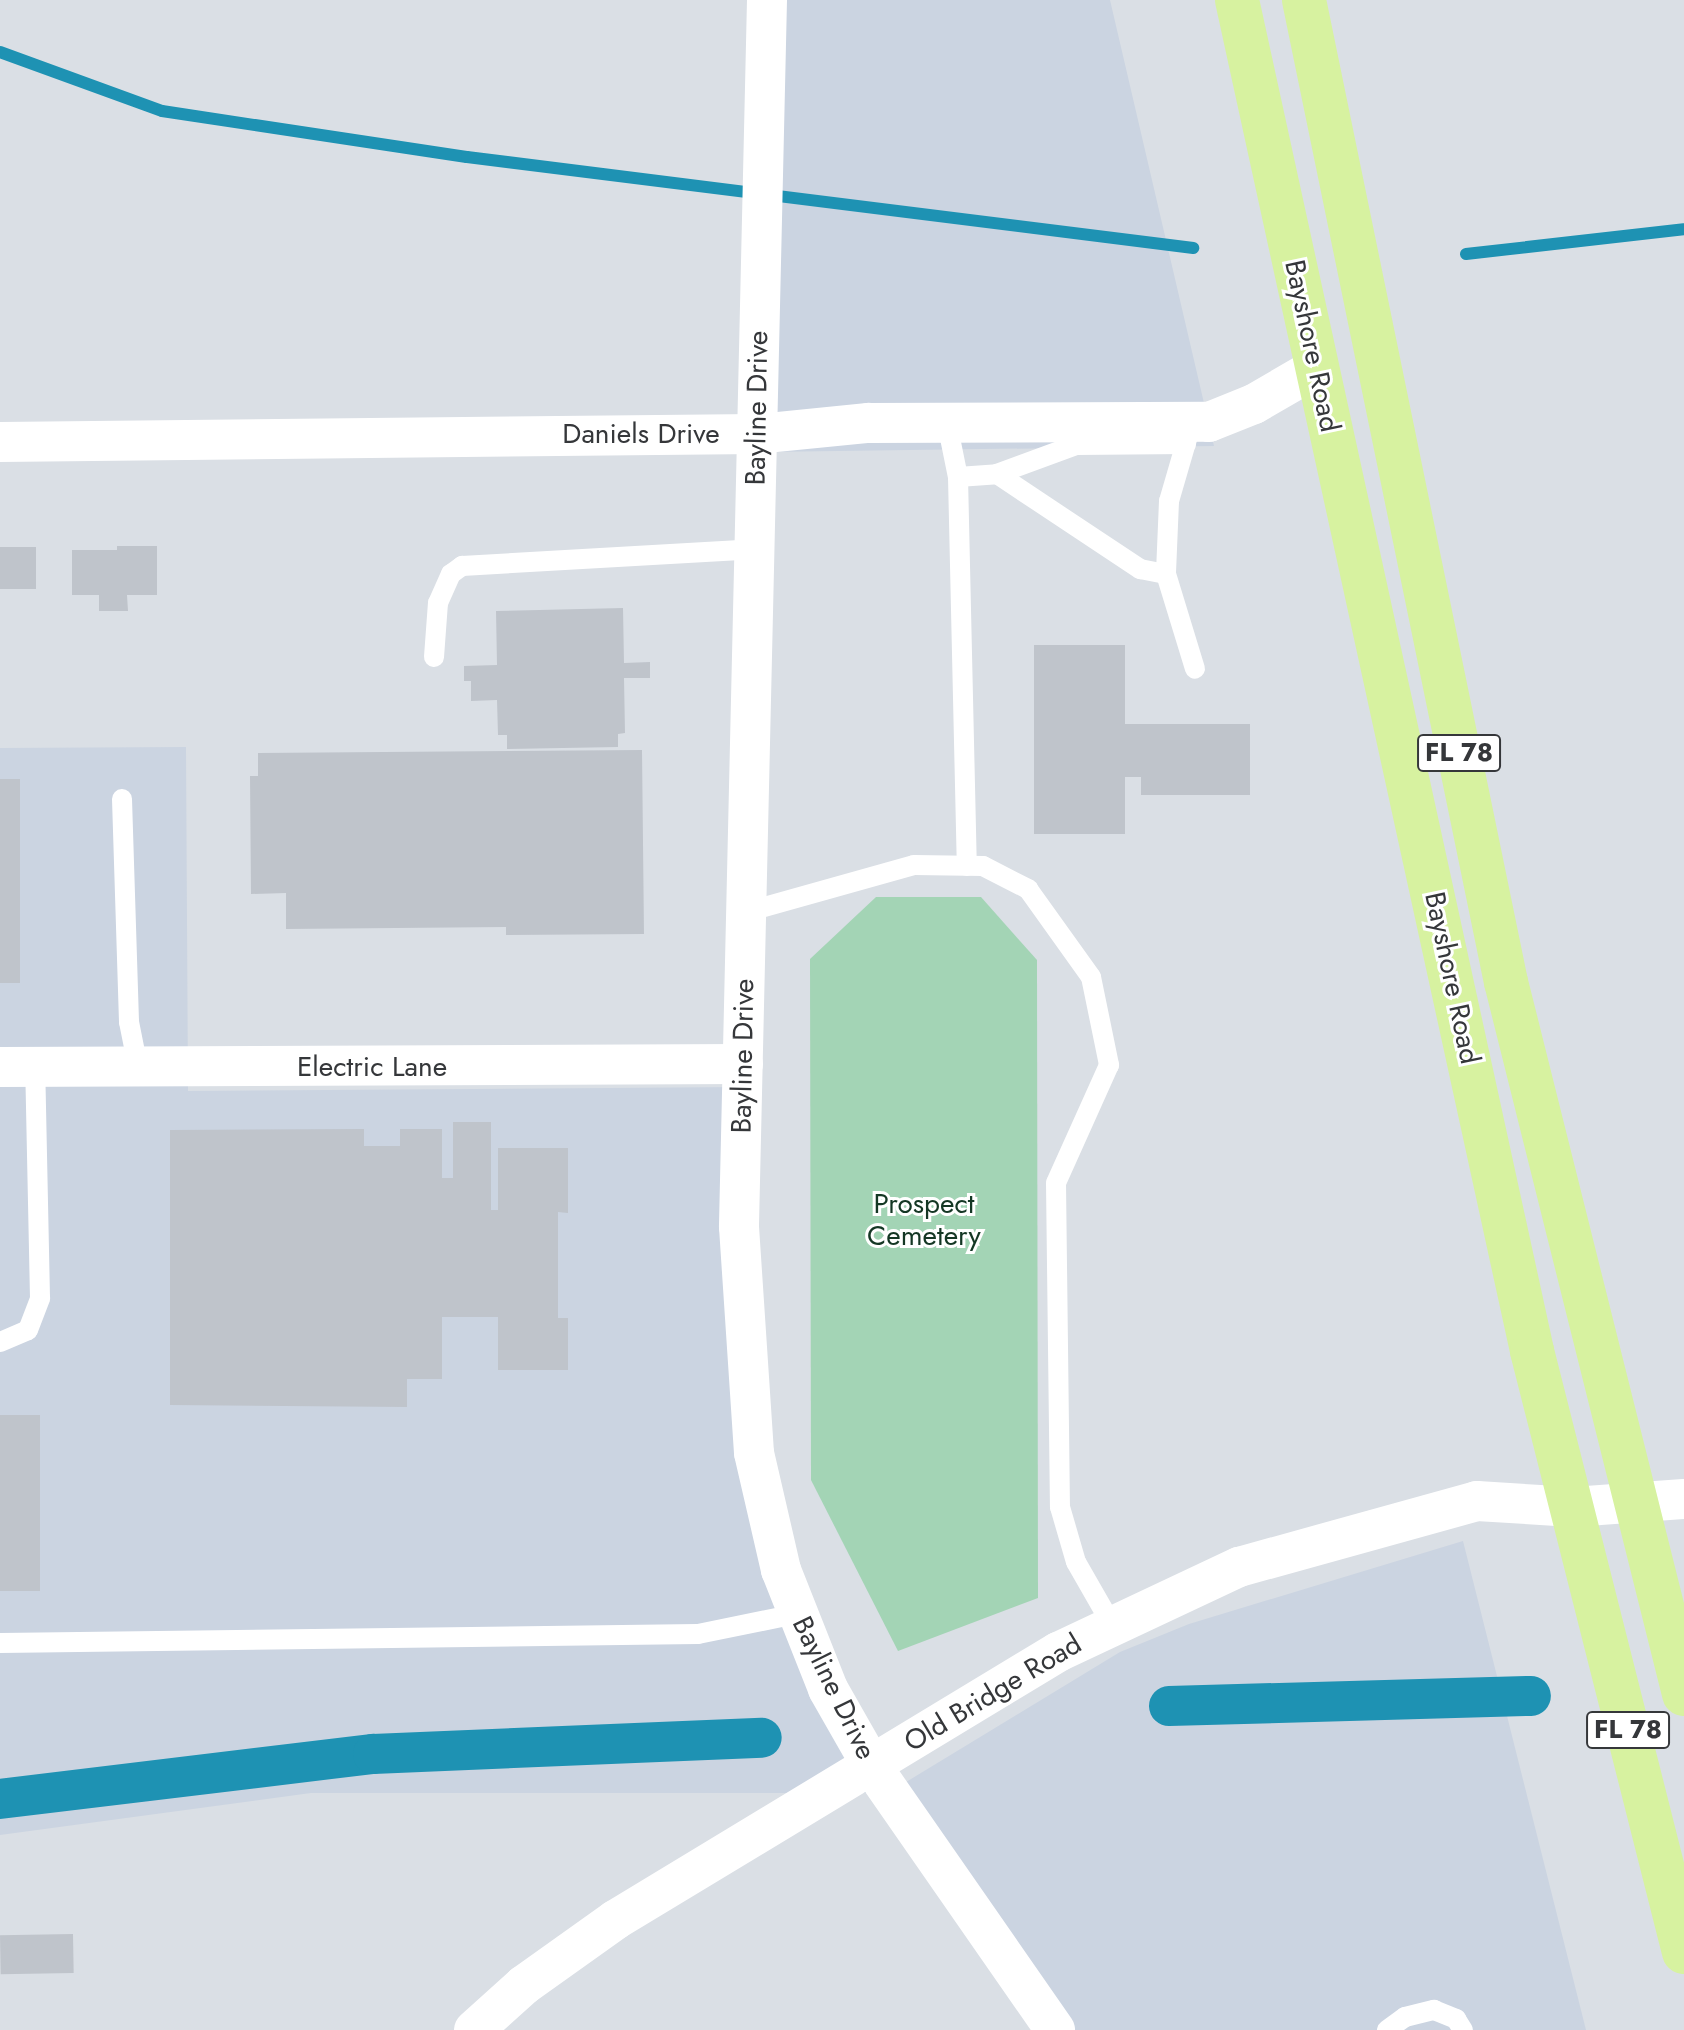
<!DOCTYPE html>
<style>
body{margin:0}
#map{position:relative;width:1684px;height:2030px;overflow:hidden;background:#dadfe5;font-family:Jost,sans-serif}
div>[style]{position:absolute}
.built>*{inset:0;background:#cbd4e1}
.green>*{inset:0;background:#a3d4b5}
.stream>*{height:12px;margin:-6px;padding:0 6px;transform-origin:6px;border-radius:6px;background:#1e92b3}
.canal>*{height:40px;margin:-20px;padding:0 20px;transform-origin:20px;border-radius:20px;background:#1e92b3}
.building>*{inset:0;background:#bfc4cb;transform-origin:0 0}
.lane>*{height:20px;margin:-10px;padding:0 10px;transform-origin:10px;border-radius:10px;background:#fff}
.street>*{height:40px;margin:-20px;padding:0 20px;transform-origin:20px;border-radius:20px;background:#fff}
.primary>*{height:44px;margin:-22px;padding:0 22px;transform-origin:22px;border-radius:22px;background:#d7f2a0}
span{translate:-50% -50%;white-space:nowrap;text-align:center;line-height:1.15;-webkit-text-stroke:6px #fff;paint-order:stroke}
.shield-label span{padding:2px 6px;background:#fff;border:2px solid;border-radius:6px;-webkit-text-stroke-width:0}
.shield-label{font-size:26px;color:#35373a;font-weight:700}
.street-label{font-size:28px;color:#35373a}
.park-label{font-size:28px;color:#143724}
</style>
<div id="map">
<div class="built">
<div style="clip-path:polygon(772px 0,1110px 0,1214px 446px,765px 452px)"></div>
<div style="clip-path:polygon(186px 747px,188px 1091px,743px 1087px,773px 1536px,888px 1793px,1120px 1652px,1189px 1624px,1463px 1541px,1586px 2030px,1042px 2030px,888px 1793px,311px 1793px,0 1835px,0 748px)"></div>
</div>
<div class="green">
<div style="clip-path:polygon(876px 897px,981px 897px,1037px 960px,1038px 1598px,898px 1651px,811px 1480px,810px 959px)"></div>
</div>
<div class="stream">
<div style="left:0;top:52px;width:172px;rotate:20deg"></div>
<div style="left:162px;top:111px;width:308px;rotate:8.6deg"></div>
<div style="left:467px;top:157px;width:732px;rotate:7.14deg"></div>
<div style="left:1466px;top:254px;width:219px;rotate:-6.5deg"></div>
</div>
<div class="canal">
<div style="left:1169px;top:1706px;width:362px;rotate:-1.6deg"></div>
<div style="left:0;top:1799px;width:376px;rotate:-6.9deg"></div>
<div style="left:373px;top:1754px;width:389px;rotate:-2.4deg"></div>
</div>
<div class="building">
<div style="clip-path:polygon(117px 546px,157px 546px,157px 595px,127px 595px,128px 611px,99px 611px,99px 595px,72px 595px,72px 550px,117px 550px)"></div>
<div style="left:0;top:547px;width:36px;height:42px"></div>
<div style="clip-path:polygon(623px 608px,624px 663px,650px 662px,650px 678px,624px 678px,625px 733px,618px 734px,618px 747px,507px 749px,507px 735px,498px 735px,497px 700px,471px 701px,471px 681px,464px 681px,464px 666px,497px 665px,496px 611px)"></div>
<div style="clip-path:polygon(1034px 645px,1125px 645px,1125px 724px,1250px 724px,1250px 795px,1141px 795px,1141px 777px,1125px 777px,1125px 834px,1034px 834px)"></div>
<div style="clip-path:polygon(642px 750px,644px 934px,506px 935px,506px 927px,286px 929px,286px 893px,251px 894px,250px 776px,258px 776px,258px 753px)"></div>
<div style="left:0;top:779px;width:20px;height:204px"></div>
<div style="clip-path:polygon(453px 1122px,491px 1122px,491px 1210px,498px 1210px,498px 1148px,568px 1148px,568px 1213px,558px 1212px,558px 1318px,568px 1318px,568px 1370px,498px 1370px,498px 1317px,442px 1317px,442px 1379px,407px 1379px,407px 1407px,170px 1405px,170px 1130px,364px 1129px,364px 1146px,400px 1146px,400px 1129px,442px 1129px,442px 1178px,453px 1178px)"></div>
<div style="left:0;top:1415px;width:40px;height:176px"></div>
<div style="left:73px;top:1934px;width:39px;height:73px;rotate:89deg"></div>
</div>
<div class="lane">
<div style="left:1192px;top:422px;width:82px;rotate:106.2deg"></div>
<div style="left:1169px;top:501px;width:73px;rotate:92.4deg"></div>
<div style="left:1166px;top:574px;width:99px;rotate:73deg"></div>
<div style="left:947px;top:423px;width:55px;rotate:78.5deg"></div>
<div style="left:958px;top:477px;width:389px;rotate:88.7deg"></div>
<div style="left:997px;top:474px;width:84px;rotate:-20.2deg"></div>
<div style="left:1076px;top:445px;width:110px;rotate:-0.5deg"></div>
<div style="left:958px;top:477px;width:39px;rotate:-4deg"></div>
<div style="left:997px;top:474px;width:172px;rotate:33.6deg"></div>
<div style="left:1140px;top:569px;width:26px;rotate:11deg"></div>
<div style="left:434px;top:657px;width:54px;rotate:-85.8deg"></div>
<div style="left:438px;top:603px;width:32px;rotate:-66deg"></div>
<div style="left:451px;top:574px;width:14px;rotate:-36deg"></div>
<div style="left:462px;top:566px;width:292px;rotate:-3.3deg"></div>
<div style="left:122px;top:799px;width:223px;rotate:88.2deg"></div>
<div style="left:129px;top:1022px;width:46px;rotate:78.7deg"></div>
<div style="left:746px;top:912px;width:174px;rotate:-15.6deg"></div>
<div style="left:914px;top:865px;width:69px;rotate:0.8deg"></div>
<div style="left:983px;top:866px;width:51px;rotate:27.1deg"></div>
<div style="left:1028px;top:889px;width:108px;rotate:54.4deg"></div>
<div style="left:1091px;top:977px;width:90px;rotate:78.4deg"></div>
<div style="left:1109px;top:1065px;width:129px;rotate:114.2deg"></div>
<div style="left:1056px;top:1183px;width:324px;rotate:89.3deg"></div>
<div style="left:1060px;top:1507px;width:57px;rotate:73.8deg"></div>
<div style="left:1076px;top:1562px;width:70px;rotate:60.2deg"></div>
<div style="left:0;top:1342px;width:30px;rotate:-23deg"></div>
<div style="left:28px;top:1330px;width:34px;rotate:-69deg"></div>
<div style="left:40px;top:1298px;width:231px;rotate:-91.2deg"></div>
<div style="left:0;top:1643px;width:698px;rotate:-0.74deg"></div>
<div style="left:698px;top:1634px;width:100px;rotate:-11.5deg"></div>
<div style="left:1387px;top:2030px;width:22px;rotate:-36deg"></div>
<div style="left:1405px;top:2017px;width:30px;rotate:-14deg"></div>
<div style="left:1434px;top:2010px;width:24px;rotate:22deg"></div>
<div style="left:1456px;top:2019px;width:13px;rotate:58deg"></div>
</div>
<div class="street">
<div style="left:767px;top:0;width:1227px;rotate:91.31deg"></div>
<div style="left:739px;top:1227px;width:226px;rotate:86.2deg"></div>
<div style="left:754px;top:1453px;width:120px;rotate:77deg"></div>
<div style="left:781px;top:1570px;width:128px;rotate:68.4deg"></div>
<div style="left:828px;top:1689px;width:91px;rotate:60.3deg"></div>
<div style="left:873px;top:1768px;width:319px;rotate:55.2deg"></div>
<div style="left:0;top:442px;width:757px;rotate:-0.61deg"></div>
<div style="left:757px;top:434px;width:112px;rotate:-5.7deg"></div>
<div style="left:868px;top:423px;width:341px;rotate:-0.2deg"></div>
<div style="left:1209px;top:422px;width:48px;rotate:-21.8deg"></div>
<div style="left:1254px;top:404px;width:72px;rotate:-30.1deg"></div>
<div style="left:0;top:1067px;width:743px;rotate:-0.23deg"></div>
<div style="left:474px;top:2030px;width:67px;rotate:-42deg"></div>
<div style="left:524px;top:1985px;width:112px;rotate:-35.5deg"></div>
<div style="left:615px;top:1920px;width:518px;rotate:-31.17deg"></div>
<div style="left:1058px;top:1652px;width:200px;rotate:-25.2deg"></div>
<div style="left:1239px;top:1567px;width:247px;rotate:-15.5deg"></div>
<div style="left:1477px;top:1501px;width:96px;rotate:3.6deg"></div>
<div style="left:1573px;top:1507px;width:111px;rotate:-4.1deg"></div>
</div>
<div class="primary">
<div style="left:1237px;top:0;width:1383px;rotate:77.68deg"></div>
<div style="left:1532px;top:1351px;width:620px;rotate:75.81deg"></div>
<div style="left:1304px;top:0;width:1003px;rotate:78.38deg"></div>
<div style="left:1506px;top:982px;width:734px;rotate:75.96deg"></div>
</div>
<div class="shield-label">
<span style="left:1459px;top:753px">FL 78</span>
<span style="left:1628px;top:1730px">FL 78</span>
</div>
<div class="street-label">
<span style="left:1312px;top:346px;rotate:78deg">Bayshore Road</span>
<span style="left:757px;top:408px;rotate:-89deg">Bayline Drive</span>
<span style="left:641px;top:434px">Daniels Drive</span>
<span style="left:1452px;top:978px;rotate:78deg">Bayshore Road</span>
<span style="left:743px;top:1056px;rotate:-89deg">Bayline Drive</span>
<span style="left:372px;top:1067px">Electric Lane</span>
<span style="left:834px;top:1688px;rotate:64deg">Bayline Drive</span>
<span style="left:993px;top:1693px;rotate:-31deg">Old Bridge Road</span>
</div>
<div class="park-label">
<span style="left:924px;top:1220px">Prospect<br>Cemetery</span>
</div>
</div>
